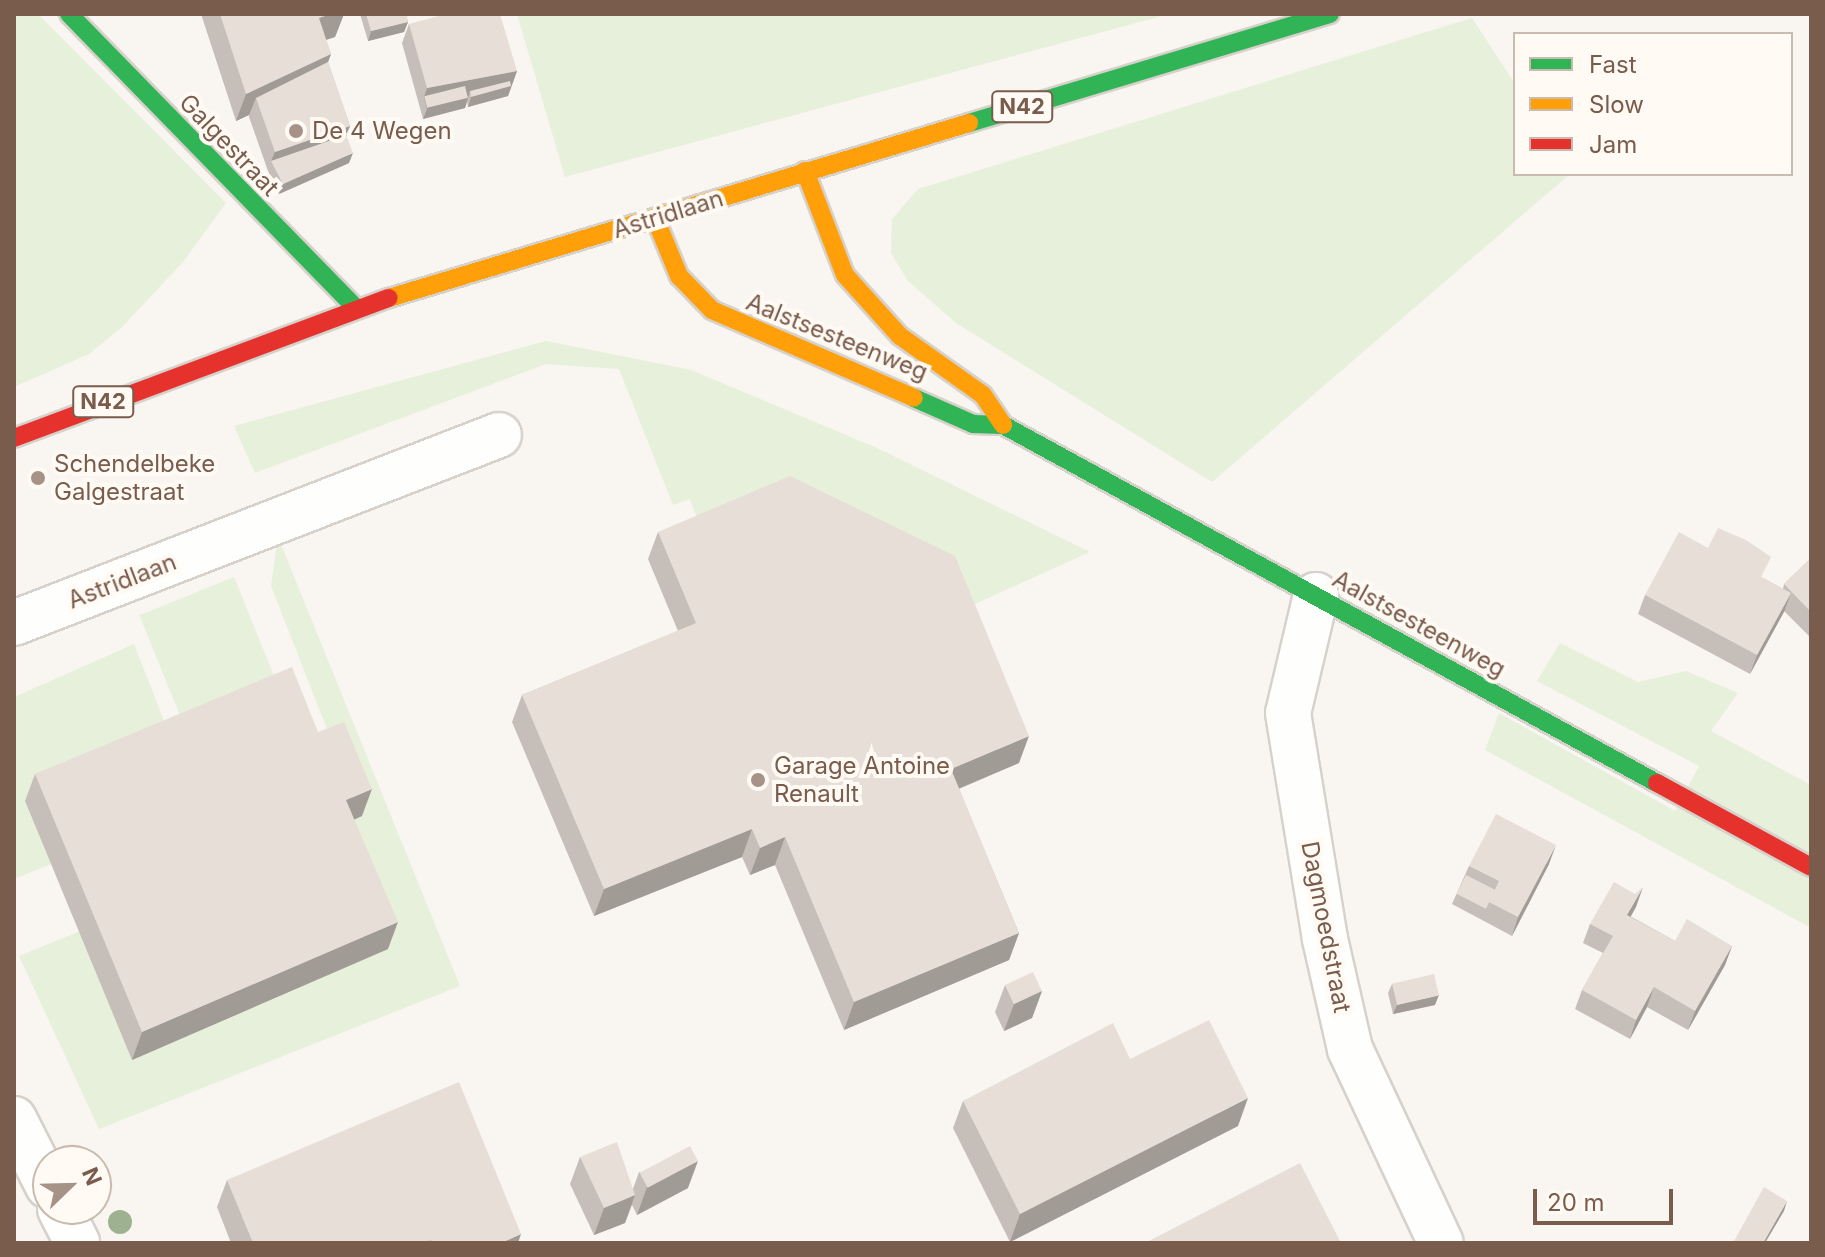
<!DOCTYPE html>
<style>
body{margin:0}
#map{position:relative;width:1825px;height:1257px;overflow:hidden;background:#f9f5f0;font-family:Inter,sans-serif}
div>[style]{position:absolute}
.green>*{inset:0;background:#e7f0db;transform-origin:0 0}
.roads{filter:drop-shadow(2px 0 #d7d1cb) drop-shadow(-2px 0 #d7d1cb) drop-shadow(0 2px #d7d1cb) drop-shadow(0 -2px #d7d1cb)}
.street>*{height:44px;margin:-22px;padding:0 22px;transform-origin:22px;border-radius:22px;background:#fefefd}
.fast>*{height:18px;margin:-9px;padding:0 9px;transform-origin:9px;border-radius:9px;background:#30b455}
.slow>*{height:18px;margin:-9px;padding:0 9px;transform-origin:9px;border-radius:9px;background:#ff9f0a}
.jam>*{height:18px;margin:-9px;padding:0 9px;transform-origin:9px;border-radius:9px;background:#e5322d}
.trees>*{width:24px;height:24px;margin:-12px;border-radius:50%;background:#9eb190}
.wall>*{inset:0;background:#c6bfb9}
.shaded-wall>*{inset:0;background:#a19b96}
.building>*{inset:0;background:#e6ded7;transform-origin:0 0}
.dots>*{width:22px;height:22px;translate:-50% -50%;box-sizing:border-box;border:4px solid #fffaf3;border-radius:50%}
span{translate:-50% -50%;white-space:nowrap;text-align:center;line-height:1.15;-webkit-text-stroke:8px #fffaf3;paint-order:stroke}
.shield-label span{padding:2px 6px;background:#fffaf3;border:2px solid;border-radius:6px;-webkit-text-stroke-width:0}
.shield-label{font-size:22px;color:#7a5c4d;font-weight:700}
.poi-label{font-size:24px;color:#7a5c4d}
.left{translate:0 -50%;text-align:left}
.street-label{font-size:24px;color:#7a5c4d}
.frame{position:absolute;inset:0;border:16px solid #7a5c4d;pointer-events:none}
.legend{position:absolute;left:1513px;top:32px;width:280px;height:144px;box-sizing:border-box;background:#fffaf3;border:2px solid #cabbb1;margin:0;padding:10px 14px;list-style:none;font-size:24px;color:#7a5c4d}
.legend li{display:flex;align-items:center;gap:16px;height:40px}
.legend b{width:40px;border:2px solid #cabbb1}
.north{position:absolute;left:32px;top:1145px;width:80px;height:80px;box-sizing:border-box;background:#fffaf3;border:2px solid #cabbb1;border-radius:50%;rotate:67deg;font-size:22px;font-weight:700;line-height:32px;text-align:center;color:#7a5c4d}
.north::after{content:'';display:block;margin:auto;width:28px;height:36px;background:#a69286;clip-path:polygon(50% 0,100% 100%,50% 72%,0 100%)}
.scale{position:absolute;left:1533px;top:1189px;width:140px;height:36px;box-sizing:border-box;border:4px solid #7a5c4d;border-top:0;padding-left:10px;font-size:24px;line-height:28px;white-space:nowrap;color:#7a5c4d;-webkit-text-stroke:6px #fffaf3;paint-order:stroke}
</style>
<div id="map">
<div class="green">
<div style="clip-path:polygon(14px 14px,38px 14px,226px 203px,183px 262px,122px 327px,89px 354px,14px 387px)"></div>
<div style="clip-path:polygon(517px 14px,1162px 14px,1162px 16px,565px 177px)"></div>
<div style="clip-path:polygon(1472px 18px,1515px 84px,1515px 174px,1570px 174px,1212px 482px,956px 323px,908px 281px,891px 253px,892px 219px,918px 189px)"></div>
<div style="clip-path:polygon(546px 341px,691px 370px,877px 448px,1090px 552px,964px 609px,700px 527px,690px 499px,673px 505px,619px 369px,546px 364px,255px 473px,234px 426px)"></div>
<div style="clip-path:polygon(278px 537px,460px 986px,99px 1129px,19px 956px,361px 816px,271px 586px)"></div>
<div style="left:234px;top:577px;width:116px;height:102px;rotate:68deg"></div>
<div style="clip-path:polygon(1560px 643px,1638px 682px,1686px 671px,1738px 693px,1711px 731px,1811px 785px,1811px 928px,1485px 750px,1499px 713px,1675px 811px,1699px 766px,1537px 681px)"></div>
<div style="clip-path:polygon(134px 644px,168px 731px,25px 801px,51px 864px,14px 879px,14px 697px)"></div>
</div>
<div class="roads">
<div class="street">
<div style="left:1316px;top:595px;width:121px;rotate:103.3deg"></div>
<div style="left:1288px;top:713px;width:229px;rotate:80.7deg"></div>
<div style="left:1325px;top:939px;width:113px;rotate:77.2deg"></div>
<div style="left:1350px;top:1049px;width:214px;rotate:64.9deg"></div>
<div style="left:14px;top:623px;width:520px;rotate:-21.19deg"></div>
<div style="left:14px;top:1119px;width:75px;rotate:63.1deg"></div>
<div style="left:60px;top:1209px;width:38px;rotate:63deg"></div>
</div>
<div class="fast">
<div style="left:69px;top:14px;width:411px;rotate:45.7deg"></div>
<div style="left:969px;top:123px;width:377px;rotate:-16.8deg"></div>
<div style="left:914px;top:398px;width:64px;rotate:23.8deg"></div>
<div style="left:973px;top:424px;width:30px;rotate:2deg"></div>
<div style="left:1003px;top:425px;width:746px;rotate:28.7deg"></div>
</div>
<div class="slow">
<div style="left:805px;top:171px;width:111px;rotate:69deg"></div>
<div style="left:845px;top:275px;width:82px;rotate:48deg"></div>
<div style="left:900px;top:336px;width:102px;rotate:35.4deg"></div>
<div style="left:983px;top:395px;width:36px;rotate:56deg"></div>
<div style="left:655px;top:218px;width:63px;rotate:67.5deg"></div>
<div style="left:679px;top:276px;width:47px;rotate:45.9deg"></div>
<div style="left:712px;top:310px;width:220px;rotate:23.5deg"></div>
<div style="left:389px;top:298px;width:606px;rotate:-16.79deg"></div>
</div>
<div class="jam">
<div style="left:14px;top:438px;width:400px;rotate:-20.5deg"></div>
<div style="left:1657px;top:783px;width:175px;rotate:28.6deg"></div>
</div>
</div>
<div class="trees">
<div style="left:120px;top:1222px"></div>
</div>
<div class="wall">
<div style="clip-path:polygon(201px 14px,344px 14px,335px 37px,326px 40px,331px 54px,328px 62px,350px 126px,346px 135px,349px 163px,279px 194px,268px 171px,249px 117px,249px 115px,236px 121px)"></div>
<div style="clip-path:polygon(360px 14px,406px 14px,408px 22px,404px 32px,368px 41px)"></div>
<div style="clip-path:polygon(409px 24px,517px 71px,508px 96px,468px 107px,467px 102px,465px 108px,423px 119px,402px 43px)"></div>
<div style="clip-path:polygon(658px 532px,1019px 763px,959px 789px,1019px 933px,1009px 960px,844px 1030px,775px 865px,750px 875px,742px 857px,594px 916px,512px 722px,522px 695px,678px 631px,648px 559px)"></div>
<div style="clip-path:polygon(1811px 558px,1811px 638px,1784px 611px,1750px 674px,1638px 614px,1645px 595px,1763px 578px,1783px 589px,1784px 584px)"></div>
<div style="clip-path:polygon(318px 732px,362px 816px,354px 820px,388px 949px,132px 1060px,25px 801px,35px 774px)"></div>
<div style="clip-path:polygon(1549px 864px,1512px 936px,1452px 904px,1469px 866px)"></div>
<div style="clip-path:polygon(1636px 907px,1630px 916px,1675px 941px,1732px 946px,1725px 965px,1688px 1030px,1647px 1007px,1630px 1039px,1575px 1009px,1582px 990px,1603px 953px,1583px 943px,1590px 924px)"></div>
<div style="clip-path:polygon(1392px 984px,1435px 1005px,1393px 1014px,1388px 993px)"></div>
<div style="clip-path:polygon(1005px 985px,1042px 991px,1032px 1018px,1004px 1031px,995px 1012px)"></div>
<div style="clip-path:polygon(1130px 1059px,1238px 1126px,1010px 1242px,953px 1128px,963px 1101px)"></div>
<div style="clip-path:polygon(580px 1157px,633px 1189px,639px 1172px,688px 1188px,637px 1215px,632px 1205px,625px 1223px,594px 1235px,570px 1184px)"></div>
<div style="clip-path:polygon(227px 1180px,518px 1243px,231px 1243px,217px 1207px)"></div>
</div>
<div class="shaded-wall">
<div style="clip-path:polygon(331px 14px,344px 14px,335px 37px,309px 45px,319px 18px)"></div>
<div style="clip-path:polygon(408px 22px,404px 32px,368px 41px,371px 31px)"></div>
<div style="clip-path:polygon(331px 54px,321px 81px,256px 98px,249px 115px,236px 121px,246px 94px)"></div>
<div style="clip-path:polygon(517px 71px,508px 96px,468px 107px,471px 97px,470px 91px,465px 108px,423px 119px,427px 109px,424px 97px,427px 88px)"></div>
<div style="clip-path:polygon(350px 126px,343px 145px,271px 161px,275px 152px)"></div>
<div style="clip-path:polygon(353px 153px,349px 163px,279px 194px,283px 184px)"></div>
<div style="clip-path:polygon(1791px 593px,1784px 612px,1750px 674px,1757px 655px)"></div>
<div style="clip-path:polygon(1029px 736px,1019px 763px,941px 796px,951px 769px)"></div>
<div style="clip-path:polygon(372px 789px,362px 816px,336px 827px,346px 800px)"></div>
<div style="clip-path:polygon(752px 829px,742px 857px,594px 916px,604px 889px)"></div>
<div style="clip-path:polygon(785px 837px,775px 865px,750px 875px,760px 848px)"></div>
<div style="clip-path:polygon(1556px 845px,1549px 864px,1512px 936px,1518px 917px)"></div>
<div style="clip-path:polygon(1643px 887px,1636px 907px,1626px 925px,1627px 915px)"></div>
<div style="clip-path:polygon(398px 922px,388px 949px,132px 1060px,142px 1032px)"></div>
<div style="clip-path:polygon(1019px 933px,1009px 960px,844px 1030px,854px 1002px)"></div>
<div style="clip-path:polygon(1732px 946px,1725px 965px,1688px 1030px,1695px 1011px)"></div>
<div style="clip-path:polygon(1654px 987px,1647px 1007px,1630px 1039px,1636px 1020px)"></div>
<div style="clip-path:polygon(1042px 991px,1032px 1018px,1004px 1031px,1014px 1004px)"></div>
<div style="clip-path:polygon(1439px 995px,1435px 1005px,1393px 1014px,1397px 1005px)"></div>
<div style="clip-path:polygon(1248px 1098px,1238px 1126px,1010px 1242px,1020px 1214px)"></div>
<div style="clip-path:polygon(698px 1161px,688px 1188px,637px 1215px,647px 1187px)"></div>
<div style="clip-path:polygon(635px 1195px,625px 1223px,594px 1235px,604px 1208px)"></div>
<div style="clip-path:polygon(1787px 1201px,1784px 1211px,1765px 1243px,1763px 1243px)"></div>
<div style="clip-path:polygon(521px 1234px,518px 1243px,501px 1243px)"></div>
</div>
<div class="building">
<div style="clip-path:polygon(220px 14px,331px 14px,319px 18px,331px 54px,246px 94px)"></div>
<div style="clip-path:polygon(366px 14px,406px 14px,408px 22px,371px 31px)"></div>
<div style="clip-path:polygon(446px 14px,500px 14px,517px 71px,427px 88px,409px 24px)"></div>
<div style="clip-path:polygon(328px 62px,350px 126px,275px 152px,256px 98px)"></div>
<div style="clip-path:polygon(510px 81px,511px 86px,471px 97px,470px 91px)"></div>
<div style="left:465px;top:86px;width:12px;height:42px;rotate:76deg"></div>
<div style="clip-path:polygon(346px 135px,353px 153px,283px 184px,271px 161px)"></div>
<div style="clip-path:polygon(790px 476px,955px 556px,1029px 736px,951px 769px,1019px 933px,854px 1002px,785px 837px,760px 848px,752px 829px,604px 889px,522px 695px,696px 623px,658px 532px)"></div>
<div style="clip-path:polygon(1718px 528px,1746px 540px,1771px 557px,1761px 577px,1791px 593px,1757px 655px,1645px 595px,1679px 532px,1708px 548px)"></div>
<div style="clip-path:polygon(1811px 558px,1811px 612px,1784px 584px)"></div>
<div style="clip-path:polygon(292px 667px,318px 732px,344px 722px,372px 789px,346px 800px,398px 922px,142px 1032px,35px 774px)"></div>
<div style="clip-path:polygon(1496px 814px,1556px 845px,1518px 917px,1489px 902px,1499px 881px,1469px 866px)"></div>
<div style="left:1466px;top:875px;width:33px;height:21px;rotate:27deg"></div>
<div style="clip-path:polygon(1614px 882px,1635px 894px,1643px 887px,1627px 915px,1675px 941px,1687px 919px,1732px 946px,1695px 1011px,1654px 987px,1636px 1020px,1582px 990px,1613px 936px,1590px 924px)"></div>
<div style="left:1033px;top:972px;width:21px;height:31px;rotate:65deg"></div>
<div style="left:1434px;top:974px;width:22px;height:43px;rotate:77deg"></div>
<div style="clip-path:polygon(1209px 1020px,1248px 1098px,1020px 1214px,963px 1101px,1113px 1023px,1130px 1059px)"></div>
<div style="clip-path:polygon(459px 1082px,521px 1234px,501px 1243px,432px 1243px,431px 1240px,423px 1243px,253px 1243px,227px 1180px)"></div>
<div style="clip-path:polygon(617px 1142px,635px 1195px,604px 1208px,580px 1157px)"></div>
<div style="left:690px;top:1146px;width:17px;height:57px;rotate:62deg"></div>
<div style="clip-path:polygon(1300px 1163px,1341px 1243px,1145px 1243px)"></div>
<div style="clip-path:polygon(1764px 1187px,1787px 1201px,1763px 1243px,1733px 1243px)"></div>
</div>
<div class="dots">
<div style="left:296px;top:131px;background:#a69286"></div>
<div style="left:38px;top:478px;background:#a69286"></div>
<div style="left:758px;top:780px;background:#a69286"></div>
</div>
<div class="shield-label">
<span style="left:1022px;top:107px">N42</span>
<span style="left:103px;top:402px">N42</span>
</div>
<div class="poi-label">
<span class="left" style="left:312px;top:131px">De 4 Wegen</span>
<span class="left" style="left:54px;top:478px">Schendelbeke<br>Galgestraat</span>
<span class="left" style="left:774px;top:780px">Garage Antoine<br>Renault</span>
</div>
<div class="street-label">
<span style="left:229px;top:145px;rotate:46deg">Galgestraat</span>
<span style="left:668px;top:214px;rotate:-17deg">Astridlaan</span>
<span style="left:837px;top:337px;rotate:22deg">Aalstsesteenweg</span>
<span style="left:122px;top:581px;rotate:-21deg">Astridlaan</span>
<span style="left:1419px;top:624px;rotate:29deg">Aalstsesteenweg</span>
<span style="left:1326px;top:927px;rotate:79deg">Dagmoedstraat</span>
</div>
<div class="frame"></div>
<ul class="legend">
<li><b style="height:10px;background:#30b455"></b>Fast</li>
<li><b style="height:10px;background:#ff9f0a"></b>Slow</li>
<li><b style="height:10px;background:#e5322d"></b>Jam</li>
</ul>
<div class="north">N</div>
<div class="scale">20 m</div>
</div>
